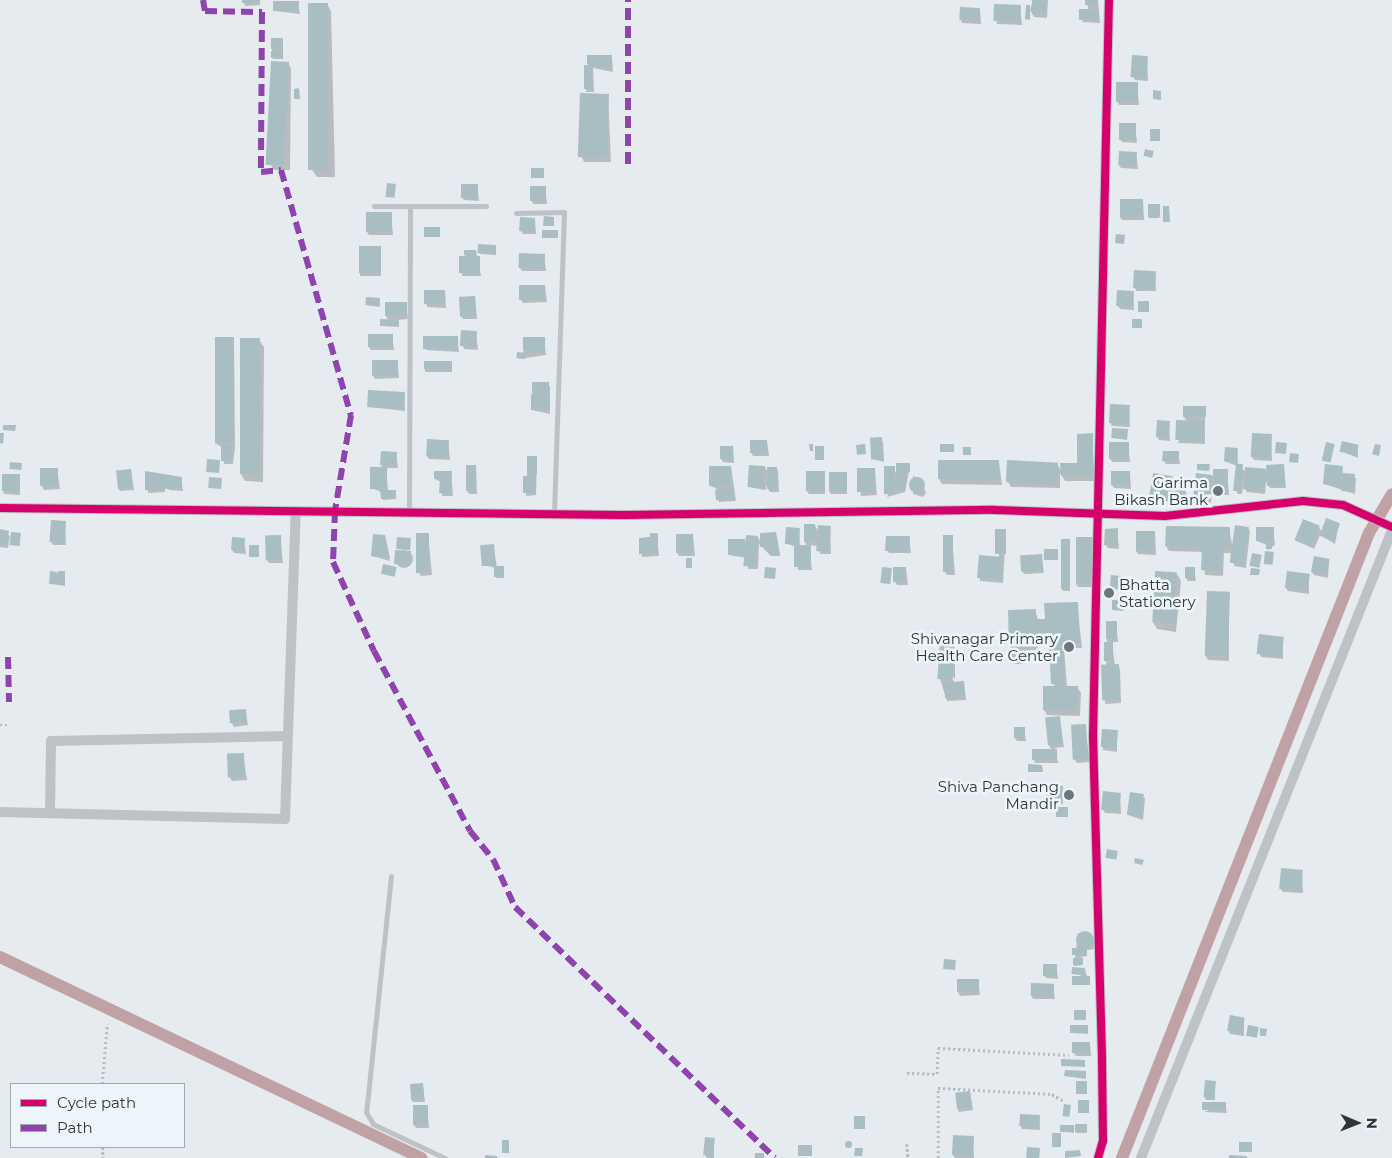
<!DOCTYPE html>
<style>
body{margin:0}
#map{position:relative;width:1392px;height:1158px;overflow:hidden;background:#e6ebef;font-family:Montserrat,sans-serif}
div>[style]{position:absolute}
.shadow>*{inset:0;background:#0003;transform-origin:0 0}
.round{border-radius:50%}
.canal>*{height:12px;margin:-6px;padding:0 6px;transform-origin:6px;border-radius:6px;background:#c0a1a6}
.building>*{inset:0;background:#a8bec2;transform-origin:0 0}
.path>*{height:2.5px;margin-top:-1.25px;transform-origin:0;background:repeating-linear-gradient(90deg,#b5bcbf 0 2.5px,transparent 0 5px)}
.service>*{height:5px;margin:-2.5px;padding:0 2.5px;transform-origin:2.5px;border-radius:2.5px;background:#bcc2c5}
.minor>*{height:10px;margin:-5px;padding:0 5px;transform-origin:5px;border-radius:5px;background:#bcc2c5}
.quiet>*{height:6px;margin-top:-3px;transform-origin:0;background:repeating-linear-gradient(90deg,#8e44ad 0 12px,transparent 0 18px)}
.cycleway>*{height:8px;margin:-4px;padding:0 4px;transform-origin:4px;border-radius:4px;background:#d6006c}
.dots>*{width:14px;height:14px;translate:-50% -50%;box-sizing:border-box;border:2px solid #eef5fa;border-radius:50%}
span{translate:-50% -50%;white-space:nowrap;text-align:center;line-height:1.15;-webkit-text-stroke:5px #eef5fa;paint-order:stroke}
.poi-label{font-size:15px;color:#2c373a}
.right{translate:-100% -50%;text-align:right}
.left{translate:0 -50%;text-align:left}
.legend{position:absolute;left:10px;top:1083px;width:175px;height:65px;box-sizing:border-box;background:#eef5fa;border:1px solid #a0a9ad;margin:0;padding:6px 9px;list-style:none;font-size:15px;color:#2c373a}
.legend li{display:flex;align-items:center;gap:10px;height:25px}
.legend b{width:25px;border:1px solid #a0a9ad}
.north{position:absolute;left:1332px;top:1098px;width:50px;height:50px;-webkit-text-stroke:4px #eef5fa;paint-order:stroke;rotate:91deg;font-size:14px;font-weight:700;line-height:20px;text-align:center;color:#2c373a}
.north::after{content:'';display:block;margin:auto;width:18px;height:22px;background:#2c373a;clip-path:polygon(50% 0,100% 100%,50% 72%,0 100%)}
</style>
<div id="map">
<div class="shadow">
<div style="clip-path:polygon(243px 0,260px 0,260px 5px,245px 6px)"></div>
<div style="clip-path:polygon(1033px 0,1048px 0,1047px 18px,1034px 17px,1030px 10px,1027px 20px)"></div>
<div style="clip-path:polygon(1086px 0,1098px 0,1100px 23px,1082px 22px,1089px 11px)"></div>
<div style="clip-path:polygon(298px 3px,300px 14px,274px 11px)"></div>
<div style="clip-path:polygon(327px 4px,331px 11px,335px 177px,317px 177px,312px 170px)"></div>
<div style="clip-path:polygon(995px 5px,1020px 6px,1022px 25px,997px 24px)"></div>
<div style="clip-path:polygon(980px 9px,981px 24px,962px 23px,961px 20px)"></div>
<div style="clip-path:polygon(283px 39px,283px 59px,273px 59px,272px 49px)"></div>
<div style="clip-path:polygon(612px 57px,613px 72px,593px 68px,594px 92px,586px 92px,588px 64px)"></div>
<div style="clip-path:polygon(1147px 57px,1148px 81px,1135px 80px,1133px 77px)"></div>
<div style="clip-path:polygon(272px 62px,288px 63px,291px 68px,290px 170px,274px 170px,271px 165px)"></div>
<div style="clip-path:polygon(1137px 83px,1139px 105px,1119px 105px,1118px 102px)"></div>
<div style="clip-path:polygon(608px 95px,611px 162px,584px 162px,581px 156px)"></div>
<div style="clip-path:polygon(1135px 124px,1137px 143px,1122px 142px,1120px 139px)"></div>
<div style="clip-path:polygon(1136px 153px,1138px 169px,1121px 168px,1119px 165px)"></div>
<div style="clip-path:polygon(477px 185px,479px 201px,464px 200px,462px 197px)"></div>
<div style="clip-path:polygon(545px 188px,547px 204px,533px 204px,532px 201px)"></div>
<div style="clip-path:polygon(1143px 200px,1144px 220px,1122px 220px,1120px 217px)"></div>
<div style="left:1149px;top:205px;width:10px;height:13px"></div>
<div style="clip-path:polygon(391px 213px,393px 235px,369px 235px,367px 232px)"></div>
<div style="clip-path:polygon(535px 219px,536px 234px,523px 234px,521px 231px)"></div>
<div style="clip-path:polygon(479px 245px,496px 247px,496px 255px,480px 254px)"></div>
<div style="left:360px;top:248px;width:21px;height:28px"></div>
<div style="clip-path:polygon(476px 251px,481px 276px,462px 276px,465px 255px)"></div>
<div style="clip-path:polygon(544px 255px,546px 271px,522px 271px,520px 268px)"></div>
<div style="clip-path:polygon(1155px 273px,1156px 291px,1136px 291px,1135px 287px)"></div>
<div style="clip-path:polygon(545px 286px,547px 302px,523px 303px,521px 300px)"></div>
<div style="clip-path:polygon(425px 291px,445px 291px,446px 308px,427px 307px)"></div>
<div style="clip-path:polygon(1133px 292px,1134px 310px,1120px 309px,1118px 306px)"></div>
<div style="clip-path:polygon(475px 297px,477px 319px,463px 319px,461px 316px)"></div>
<div style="clip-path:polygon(379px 299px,380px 307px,367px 305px)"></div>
<div style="clip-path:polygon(406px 304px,408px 319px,397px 320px,399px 327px,382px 326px,389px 321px,386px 317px)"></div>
<div style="clip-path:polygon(476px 332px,478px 350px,464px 349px,463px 346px)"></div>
<div style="clip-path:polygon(392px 335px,394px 350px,371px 350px,369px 347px)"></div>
<div style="clip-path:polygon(457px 337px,459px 352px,425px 350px)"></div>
<div style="clip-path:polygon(544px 338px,546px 355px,519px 359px,524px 351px)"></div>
<div style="clip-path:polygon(234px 339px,235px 448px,233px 464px,224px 464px,223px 448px,215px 443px)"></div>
<div style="clip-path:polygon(259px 340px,264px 347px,263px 482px,245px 481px,241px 474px)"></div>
<div style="clip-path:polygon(397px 361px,399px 378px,375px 379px,373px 376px)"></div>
<div style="left:425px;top:362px;width:27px;height:10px"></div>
<div style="clip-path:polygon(533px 383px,550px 386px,550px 414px,532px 410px)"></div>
<div style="clip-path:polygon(404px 393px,405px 411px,369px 407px)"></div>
<div style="clip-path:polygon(1129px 407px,1130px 427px,1112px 426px,1110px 422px)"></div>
<div style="clip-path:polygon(1205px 407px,1205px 444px,1178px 443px,1187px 421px,1184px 417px)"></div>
<div style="clip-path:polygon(1169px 422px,1170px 441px,1159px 440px,1157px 436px)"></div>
<div style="clip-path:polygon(1127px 431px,1127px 440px,1113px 438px)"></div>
<div style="clip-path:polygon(1092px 435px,1095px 481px,1065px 481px,1060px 473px,1060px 488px,1011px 487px,1008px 482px,1057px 464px,1062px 472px,1078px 464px)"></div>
<div style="clip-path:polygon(1271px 435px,1272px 461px,1254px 460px,1252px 457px)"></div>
<div style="clip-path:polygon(871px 439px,883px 442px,884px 462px,872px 459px)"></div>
<div style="clip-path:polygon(448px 441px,450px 460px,429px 459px,427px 456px)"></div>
<div style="clip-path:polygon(767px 441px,769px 456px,753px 456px,751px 452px)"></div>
<div style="clip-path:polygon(1128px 443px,1130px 462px,1112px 462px,1110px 458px)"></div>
<div style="clip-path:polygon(1358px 446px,1358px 458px,1341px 451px)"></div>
<div style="clip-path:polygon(733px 447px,734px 463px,723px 462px,721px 459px)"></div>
<div style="clip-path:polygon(1237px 450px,1238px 465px,1246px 472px,1265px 470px,1268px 475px,1284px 466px,1286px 488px,1270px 488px,1266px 482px,1265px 494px,1247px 492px,1243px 486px,1242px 494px,1237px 494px,1237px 466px,1224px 461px)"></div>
<div style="clip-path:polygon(396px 453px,398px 468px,386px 468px,388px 491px,396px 492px,396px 499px,383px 500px,382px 492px,371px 488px,382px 465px)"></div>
<div style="clip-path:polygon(1178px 453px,1180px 464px,1166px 464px,1164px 461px)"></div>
<div style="clip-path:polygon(537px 458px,536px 495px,526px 496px,527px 474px)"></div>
<div style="clip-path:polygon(999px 462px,1002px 485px,942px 484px,939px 479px)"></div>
<div style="clip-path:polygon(898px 465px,910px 466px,905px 492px,887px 497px)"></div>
<div style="clip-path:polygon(476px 466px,477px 494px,469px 494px,467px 491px)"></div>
<div style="clip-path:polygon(731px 467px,736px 501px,719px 502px,717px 489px,711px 486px)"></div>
<div style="clip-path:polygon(765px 467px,768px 473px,776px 468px,778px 471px,779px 492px,770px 492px,766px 485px,766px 490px,749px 487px)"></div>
<div style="clip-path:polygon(1342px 467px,1343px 474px,1356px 478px,1355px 494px,1324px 484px)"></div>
<div style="clip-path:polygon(57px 469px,60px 489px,44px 490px,42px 487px)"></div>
<div style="left:875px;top:469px;width:26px;height:16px;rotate:86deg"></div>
<div style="clip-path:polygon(131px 470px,134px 490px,120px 491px,118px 488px)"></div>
<div style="clip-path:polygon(1227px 470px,1229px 495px,1215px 495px,1212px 490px,1211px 503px,1197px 502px,1197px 475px,1214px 476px)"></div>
<div style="clip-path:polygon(146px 472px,181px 478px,183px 491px,169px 490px,165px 484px,165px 492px,148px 493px)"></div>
<div style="clip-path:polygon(451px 472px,453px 496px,442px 496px,441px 482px,435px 479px)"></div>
<div style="clip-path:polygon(824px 473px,825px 494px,809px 494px,807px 491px)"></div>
<div style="clip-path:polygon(846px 473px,847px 494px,831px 494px,829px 491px)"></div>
<div style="clip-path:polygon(1130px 473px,1131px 489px,1114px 488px,1112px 485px)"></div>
<div style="clip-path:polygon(19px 476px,20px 495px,4px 494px,3px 491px)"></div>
<div style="clip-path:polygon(913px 476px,921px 480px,926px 493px,923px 497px,913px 494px)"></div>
<div style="clip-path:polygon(1172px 477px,1173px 487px,1187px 493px,1185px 503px,1175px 503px,1172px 497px,1171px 502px,1153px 499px,1151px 496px)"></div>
<div style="clip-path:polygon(65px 522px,66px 545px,53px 545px,51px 542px)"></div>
<div style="clip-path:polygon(1339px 524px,1335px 544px,1320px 535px,1314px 549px,1296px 540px,1319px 527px,1322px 532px)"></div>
<div style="clip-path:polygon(815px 525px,819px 533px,830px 527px,831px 554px,820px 554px,818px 546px,809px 545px,812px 570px,798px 570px,796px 547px,786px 543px,799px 529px,800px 546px,807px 546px,805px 542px)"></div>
<div style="clip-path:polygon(1229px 528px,1232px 544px,1248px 528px,1250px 531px,1246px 568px,1234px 566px,1233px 553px,1224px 553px,1223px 576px,1205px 575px,1203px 552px,1169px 551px,1166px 546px)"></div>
<div style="clip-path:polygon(1273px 528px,1275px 545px,1268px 550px,1267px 545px,1257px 541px)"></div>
<div style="clip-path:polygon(1117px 529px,1119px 549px,1108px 548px,1106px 545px)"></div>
<div style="clip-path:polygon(0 531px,10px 536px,8px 548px,0 547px)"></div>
<div style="clip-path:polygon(1006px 531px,1003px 583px,980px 581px,980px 556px,998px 558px)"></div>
<div style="clip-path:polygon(1155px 532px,1156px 555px,1138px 554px,1136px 551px)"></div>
<div style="clip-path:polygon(428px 534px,432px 575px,421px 576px,419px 573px)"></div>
<div style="clip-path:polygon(776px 534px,780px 556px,771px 556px,759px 544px,758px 569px,748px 569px,747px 558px,729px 555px,744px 540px,747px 545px,758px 537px,761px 543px)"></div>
<div style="clip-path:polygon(657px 535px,659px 556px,642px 557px,640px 539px)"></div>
<div style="clip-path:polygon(693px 535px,695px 556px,679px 556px,677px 552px)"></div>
<div style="clip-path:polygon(384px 536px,386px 540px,390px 561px,372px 556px)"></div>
<div style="clip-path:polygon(952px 536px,955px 575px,947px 575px,945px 572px)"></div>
<div style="clip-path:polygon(280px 537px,283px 563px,269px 563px,267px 560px)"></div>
<div style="clip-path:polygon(909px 537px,911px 553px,889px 553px,887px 550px)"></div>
<div style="clip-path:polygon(244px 539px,246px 554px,234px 553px,232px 550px)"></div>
<div style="clip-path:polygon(1092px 539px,1092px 587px,1078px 587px,1076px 584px)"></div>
<div style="clip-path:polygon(1069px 540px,1070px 591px,1063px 591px,1061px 588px)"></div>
<div style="clip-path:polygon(493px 545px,497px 567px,504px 569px,504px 578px,496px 578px,496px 568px,483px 565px)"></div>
<div class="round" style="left:395px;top:550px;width:18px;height:18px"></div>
<div style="clip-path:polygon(1041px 556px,1044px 573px,1024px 574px,1022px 570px)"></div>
<div style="clip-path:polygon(1329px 561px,1328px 578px,1314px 575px,1312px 572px)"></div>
<div style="clip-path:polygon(906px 569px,908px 585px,897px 585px,895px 582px)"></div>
<div style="clip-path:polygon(1194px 569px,1196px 581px,1188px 581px,1186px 578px)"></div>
<div style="clip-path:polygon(51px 573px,65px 573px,65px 586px,51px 584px)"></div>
<div style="clip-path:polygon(1177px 574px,1181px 581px,1176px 632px,1157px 629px,1153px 622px)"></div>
<div style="clip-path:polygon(1309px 575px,1309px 594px,1288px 591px,1286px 588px)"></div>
<div style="clip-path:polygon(1120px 577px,1121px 590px,1113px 589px,1111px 585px)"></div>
<div style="clip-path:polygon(1229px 593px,1229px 661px,1208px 660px,1205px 655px)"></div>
<div style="clip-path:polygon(1077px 603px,1082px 648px,1064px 648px,1067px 687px,1078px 688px,1081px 693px,1080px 716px,1047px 715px,1044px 710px,1054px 687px,1047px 635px,1038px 636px,1038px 650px,1013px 651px,1010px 646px,1035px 610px,1038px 620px,1046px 620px)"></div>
<div style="clip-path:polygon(1116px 623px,1118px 642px,1112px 642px,1115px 666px,1120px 669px,1121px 703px,1105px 704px,1107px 639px)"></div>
<div style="clip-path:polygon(1283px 638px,1283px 659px,1261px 657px,1259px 653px)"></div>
<div style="clip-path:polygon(955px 643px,955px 679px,950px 675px,955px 683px,964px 683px,966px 700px,947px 701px,940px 679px)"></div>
<div style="clip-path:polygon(1020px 655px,1022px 664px,1013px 664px,1011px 661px)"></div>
<div style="clip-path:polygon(245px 710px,248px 725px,234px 727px,232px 724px)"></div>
<div style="clip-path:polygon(1059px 717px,1064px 747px,1055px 748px,1058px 763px,1035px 763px,1034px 759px,1052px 750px,1049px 745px)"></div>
<div style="clip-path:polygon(1085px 726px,1090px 762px,1077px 763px,1075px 760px)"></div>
<div style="clip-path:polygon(1024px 728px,1026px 741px,1017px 741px,1015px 738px)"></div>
<div style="clip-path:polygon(1103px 730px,1117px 732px,1117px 752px,1103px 750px)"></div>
<div style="clip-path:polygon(243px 754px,247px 780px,232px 781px,230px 778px)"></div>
<div style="clip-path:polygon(1062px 788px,1063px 804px,1050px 803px,1048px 800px)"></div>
<div style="clip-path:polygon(1131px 793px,1145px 798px,1143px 820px,1128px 815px)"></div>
<div style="clip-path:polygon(1120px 794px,1121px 814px,1105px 813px,1103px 809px)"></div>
<div style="clip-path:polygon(1302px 871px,1303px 893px,1283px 892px,1281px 889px)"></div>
<div style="clip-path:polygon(1078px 933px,1091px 933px,1096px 949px,1087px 950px,1087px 956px,1081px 957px,1083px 965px,1074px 966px)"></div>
<div style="clip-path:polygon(1056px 965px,1058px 979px,1046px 978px,1044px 975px)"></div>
<div style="clip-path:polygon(1085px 970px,1090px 985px,1074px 985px,1081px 975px,1073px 974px)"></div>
<div style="clip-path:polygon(978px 980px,980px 995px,960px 996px,958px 992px)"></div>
<div style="clip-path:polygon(1053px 985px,1055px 999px,1033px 999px,1031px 995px)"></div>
<div style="clip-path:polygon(1244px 1019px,1244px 1036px,1230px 1034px,1229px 1031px)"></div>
<div style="clip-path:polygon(1087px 1027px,1088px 1034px,1071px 1033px)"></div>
<div style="clip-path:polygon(1090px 1044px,1091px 1056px,1076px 1056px,1074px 1053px)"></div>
<div style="clip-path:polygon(1085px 1061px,1085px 1067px,1062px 1066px)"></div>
<div style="clip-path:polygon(1085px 1073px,1086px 1079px,1066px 1076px)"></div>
<div style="clip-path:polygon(1215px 1082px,1215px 1100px,1206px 1100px,1204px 1096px)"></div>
<div style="clip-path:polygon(423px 1085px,425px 1102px,413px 1102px,411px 1099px)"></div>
<div style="clip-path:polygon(970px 1092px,973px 1110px,959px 1112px,957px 1108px)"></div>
<div style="clip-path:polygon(1225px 1103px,1227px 1113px,1204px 1112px)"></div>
<div style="clip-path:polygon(427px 1107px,429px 1128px,416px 1128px,414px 1125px)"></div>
<div style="clip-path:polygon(1039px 1116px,1040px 1130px,1022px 1129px,1020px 1125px)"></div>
<div style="clip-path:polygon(1073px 1126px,1076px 1131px,1086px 1126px,1087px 1133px,1077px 1133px,1074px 1128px,1074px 1133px,1061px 1131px)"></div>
<div style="clip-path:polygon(973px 1137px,974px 1158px,955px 1158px,953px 1155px)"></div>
<div style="clip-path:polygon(714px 1139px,714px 1158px,707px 1158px,705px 1155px)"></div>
</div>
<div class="canal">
<div style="left:0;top:957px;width:467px;rotate:25.5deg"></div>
<div style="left:1122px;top:1158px;width:672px;rotate:-68.44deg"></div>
<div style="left:1369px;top:533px;width:45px;rotate:-59.5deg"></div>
</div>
<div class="building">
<div style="clip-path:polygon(242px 0,259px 0,259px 2px,242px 3px)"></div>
<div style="left:1032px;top:0;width:14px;height:14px"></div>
<div style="clip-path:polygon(1085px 0,1097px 0,1097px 6px,1085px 5px)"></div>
<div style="left:273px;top:1px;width:26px;height:10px"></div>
<div style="left:308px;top:3px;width:20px;height:167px"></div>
<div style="left:994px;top:4px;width:27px;height:17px;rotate:2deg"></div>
<div style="clip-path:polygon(1026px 5px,1030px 5px,1030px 20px,1025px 19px)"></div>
<div style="left:960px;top:7px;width:20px;height:13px;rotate:3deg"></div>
<div style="left:1079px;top:9px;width:20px;height:11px"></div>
<div style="left:271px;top:38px;width:12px;height:11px"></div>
<div style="left:271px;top:51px;width:12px;height:7px"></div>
<div style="clip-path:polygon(587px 55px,612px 55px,612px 69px,587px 64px)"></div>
<div style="left:1132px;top:55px;width:16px;height:22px;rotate:4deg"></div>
<div style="left:271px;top:61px;width:18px;height:104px;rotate:3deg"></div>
<div style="left:584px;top:65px;width:9px;height:24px"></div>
<div style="left:1116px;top:82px;width:22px;height:20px"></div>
<div style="clip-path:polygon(299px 88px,300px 99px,294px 99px,294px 89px)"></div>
<div style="clip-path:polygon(1153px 90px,1161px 91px,1161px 100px,1153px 99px)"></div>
<div style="left:580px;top:93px;width:29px;height:64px;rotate:2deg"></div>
<div style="left:1119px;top:123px;width:17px;height:17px"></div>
<div style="left:1150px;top:129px;width:10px;height:12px"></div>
<div style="left:1145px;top:149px;width:9px;height:7px;rotate:13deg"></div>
<div style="left:1119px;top:151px;width:18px;height:14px;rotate:3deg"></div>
<div style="left:531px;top:168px;width:13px;height:10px"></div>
<div style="left:387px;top:183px;width:9px;height:14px;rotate:6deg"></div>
<div style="left:461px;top:184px;width:17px;height:14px"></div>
<div style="left:530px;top:186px;width:16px;height:15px"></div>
<div style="left:1120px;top:199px;width:23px;height:18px"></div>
<div style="left:1148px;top:204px;width:12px;height:13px"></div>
<div style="clip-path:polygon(1163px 206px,1169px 206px,1170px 222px,1163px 222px)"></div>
<div style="left:366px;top:212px;width:26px;height:20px"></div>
<div style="clip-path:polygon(544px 216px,554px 217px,554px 226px,543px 226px)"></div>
<div style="left:520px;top:217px;width:15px;height:14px;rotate:4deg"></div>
<div style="left:424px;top:227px;width:16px;height:10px"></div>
<div style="left:542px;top:230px;width:16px;height:8px"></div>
<div style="left:1116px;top:234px;width:9px;height:9px;rotate:6deg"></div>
<div style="left:478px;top:244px;width:18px;height:9px;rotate:3deg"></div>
<div style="left:359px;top:246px;width:22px;height:27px"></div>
<div style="left:464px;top:250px;width:12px;height:5px"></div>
<div style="left:519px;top:253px;width:26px;height:15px;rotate:2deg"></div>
<div style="left:459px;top:256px;width:21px;height:17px"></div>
<div style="left:1134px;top:270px;width:22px;height:18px;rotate:3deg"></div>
<div style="left:519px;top:285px;width:26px;height:15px"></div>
<div style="left:424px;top:290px;width:21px;height:14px"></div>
<div style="left:1117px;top:290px;width:17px;height:16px;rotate:3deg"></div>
<div style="left:475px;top:296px;width:20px;height:16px;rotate:87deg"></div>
<div style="left:366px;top:297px;width:14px;height:8px;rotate:4deg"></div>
<div style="left:1138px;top:301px;width:11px;height:11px"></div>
<div style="left:407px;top:302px;width:14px;height:22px;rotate:90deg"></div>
<div style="clip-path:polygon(380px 319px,399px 320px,399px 326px,380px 326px)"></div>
<div style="left:1132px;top:319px;width:10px;height:9px"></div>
<div style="left:461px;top:330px;width:16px;height:16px;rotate:4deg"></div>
<div style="left:368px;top:334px;width:25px;height:13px"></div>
<div style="left:458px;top:336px;width:13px;height:35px;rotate:90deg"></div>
<div style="left:215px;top:337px;width:19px;height:106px"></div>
<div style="left:523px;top:337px;width:22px;height:14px"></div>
<div style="left:240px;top:338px;width:20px;height:136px"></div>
<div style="left:517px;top:352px;width:9px;height:6px;rotate:6deg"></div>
<div style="left:398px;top:360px;width:16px;height:26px;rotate:90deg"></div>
<div style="left:424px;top:361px;width:28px;height:8px"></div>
<div style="left:532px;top:382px;width:17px;height:11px"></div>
<div style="left:368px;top:390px;width:37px;height:17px;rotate:3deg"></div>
<div style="left:531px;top:394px;width:18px;height:16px"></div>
<div style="left:1110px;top:404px;width:20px;height:19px;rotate:3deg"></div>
<div style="left:1183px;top:406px;width:23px;height:11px"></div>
<div style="left:1157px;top:420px;width:13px;height:17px;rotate:4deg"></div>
<div style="left:1176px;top:420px;width:28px;height:20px;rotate:2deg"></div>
<div style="clip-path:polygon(3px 425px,16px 425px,15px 431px,3px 430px)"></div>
<div style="left:1112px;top:428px;width:16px;height:10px;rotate:4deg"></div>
<div style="clip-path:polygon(0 433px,4px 433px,3px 444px,0 443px)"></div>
<div style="clip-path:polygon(1093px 433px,1093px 476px,1061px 476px,1060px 463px,1077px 463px,1077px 434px)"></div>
<div style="left:1252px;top:433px;width:20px;height:24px;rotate:3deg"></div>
<div style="left:882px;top:437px;width:22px;height:12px;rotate:87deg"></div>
<div style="left:427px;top:439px;width:22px;height:17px;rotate:3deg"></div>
<div style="left:750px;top:440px;width:17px;height:13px"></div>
<div style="left:1342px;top:441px;width:17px;height:11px;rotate:13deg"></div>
<div style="left:1109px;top:442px;width:20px;height:17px"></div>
<div style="left:1276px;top:442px;width:11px;height:11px;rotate:5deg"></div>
<div style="left:1326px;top:442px;width:9px;height:19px;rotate:13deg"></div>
<div style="clip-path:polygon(809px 444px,813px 444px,813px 451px,810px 451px)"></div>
<div style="left:865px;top:444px;width:10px;height:9px;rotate:84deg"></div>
<div style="left:940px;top:444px;width:14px;height:8px"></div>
<div style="clip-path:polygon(1375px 444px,1381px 445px,1379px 456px,1372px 454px)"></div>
<div style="left:221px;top:445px;width:11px;height:16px"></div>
<div style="left:720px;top:446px;width:13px;height:13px"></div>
<div style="left:815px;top:446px;width:9px;height:14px"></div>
<div style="left:963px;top:447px;width:8px;height:8px"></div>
<div style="left:1225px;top:447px;width:13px;height:14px;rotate:4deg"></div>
<div style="left:381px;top:451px;width:16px;height:14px;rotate:4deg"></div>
<div style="clip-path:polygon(1163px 451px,1179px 451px,1179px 462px,1162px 461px)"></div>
<div style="left:1290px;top:453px;width:9px;height:9px;rotate:6deg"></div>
<div style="left:527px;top:456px;width:10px;height:18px"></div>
<div style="left:207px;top:459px;width:13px;height:13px;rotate:4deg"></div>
<div style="left:938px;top:460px;width:61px;height:19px"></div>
<div style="left:1007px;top:460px;width:51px;height:22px;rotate:3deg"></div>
<div style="left:10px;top:462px;width:12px;height:7px;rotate:5deg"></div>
<div style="left:910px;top:463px;width:9px;height:14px;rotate:90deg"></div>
<div style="clip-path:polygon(1197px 464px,1210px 464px,1209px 471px,1197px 470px)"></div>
<div style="clip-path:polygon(1236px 464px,1243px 464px,1241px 491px,1233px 491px)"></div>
<div style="left:1284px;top:464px;width:21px;height:18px;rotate:87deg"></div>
<div style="left:1325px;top:464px;width:18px;height:20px;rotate:6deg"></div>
<div style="left:466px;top:465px;width:10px;height:26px"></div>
<div style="left:749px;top:465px;width:16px;height:22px;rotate:4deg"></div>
<div style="left:709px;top:466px;width:22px;height:20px"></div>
<div style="left:884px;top:466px;width:11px;height:28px"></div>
<div style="left:370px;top:467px;width:17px;height:22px"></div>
<div style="left:767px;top:467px;width:10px;height:22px"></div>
<div style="left:1245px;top:467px;width:21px;height:22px;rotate:5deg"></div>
<div style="left:58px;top:468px;width:18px;height:18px;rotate:90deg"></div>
<div style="left:857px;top:468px;width:18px;height:24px"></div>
<div style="left:131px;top:469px;width:18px;height:15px;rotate:84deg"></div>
<div style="left:1213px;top:469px;width:15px;height:23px"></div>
<div style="clip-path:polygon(145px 471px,182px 477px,182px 488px,145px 490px)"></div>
<div style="clip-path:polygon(434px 471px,452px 471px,451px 494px,439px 493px,440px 479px,434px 479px)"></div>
<div style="left:806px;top:471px;width:19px;height:20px"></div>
<div style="left:1111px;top:471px;width:19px;height:14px"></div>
<div style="left:829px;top:472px;width:18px;height:19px"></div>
<div style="left:896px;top:473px;width:9px;height:18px"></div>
<div style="left:1153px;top:473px;width:20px;height:23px;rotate:9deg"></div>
<div style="left:1196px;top:473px;width:16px;height:26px;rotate:7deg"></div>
<div style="left:1343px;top:473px;width:12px;height:18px;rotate:5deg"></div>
<div style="left:2px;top:474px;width:18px;height:17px"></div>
<div style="left:523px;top:476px;width:12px;height:17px"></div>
<div class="round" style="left:909px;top:477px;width:16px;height:16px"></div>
<div style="left:209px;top:477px;width:13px;height:11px;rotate:4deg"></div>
<div style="clip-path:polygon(1174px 486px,1186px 489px,1184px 500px,1172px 500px)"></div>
<div style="left:734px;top:488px;width:11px;height:19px;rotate:85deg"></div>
<div style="clip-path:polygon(380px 490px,396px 490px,396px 498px,381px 499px)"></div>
<div style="left:1326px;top:518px;width:15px;height:19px;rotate:20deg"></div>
<div style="left:1303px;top:519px;width:18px;height:23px;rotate:22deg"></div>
<div style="left:51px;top:520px;width:15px;height:22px;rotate:4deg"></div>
<div style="left:804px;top:524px;width:11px;height:18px"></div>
<div style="left:818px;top:525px;width:13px;height:26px;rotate:4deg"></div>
<div style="left:1235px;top:525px;width:14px;height:38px;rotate:8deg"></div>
<div style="clip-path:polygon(1166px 526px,1230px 527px,1230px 548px,1222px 548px,1221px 571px,1201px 570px,1202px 547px,1165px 546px)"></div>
<div style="left:786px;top:527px;width:14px;height:17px;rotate:4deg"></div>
<div style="left:1256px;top:527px;width:18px;height:14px"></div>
<div style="clip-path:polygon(1118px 528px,1118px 546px,1104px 545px,1105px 529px)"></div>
<div style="clip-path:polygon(0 529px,9px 531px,6px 546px,0 545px)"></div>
<div style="left:995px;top:529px;width:11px;height:25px"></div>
<div style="left:1136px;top:531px;width:19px;height:20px"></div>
<div style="left:11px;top:532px;width:10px;height:13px;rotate:6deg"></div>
<div style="clip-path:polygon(776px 532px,780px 555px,769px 555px,769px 547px,760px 547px,760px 533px)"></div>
<div style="left:416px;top:533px;width:13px;height:40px"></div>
<div style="clip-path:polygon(650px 533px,658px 533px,658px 553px,639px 554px,639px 538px,650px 537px)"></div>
<div style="clip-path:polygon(373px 534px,385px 535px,390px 558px,371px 556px)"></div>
<div style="left:676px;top:534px;width:17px;height:19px"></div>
<div style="left:281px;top:535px;width:25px;height:16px;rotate:88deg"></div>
<div style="left:746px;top:535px;width:12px;height:31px;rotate:5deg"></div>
<div style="left:943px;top:535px;width:10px;height:37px"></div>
<div style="clip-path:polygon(886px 536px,910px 536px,909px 550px,885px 551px)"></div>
<div style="left:232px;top:537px;width:13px;height:13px;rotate:4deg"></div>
<div style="left:397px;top:537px;width:14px;height:12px;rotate:4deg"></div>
<div style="left:1076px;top:537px;width:17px;height:47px"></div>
<div style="left:728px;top:539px;width:17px;height:16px"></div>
<div style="left:1061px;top:539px;width:9px;height:49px"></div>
<div style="left:1266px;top:543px;width:6px;height:6px"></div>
<div style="left:494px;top:544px;width:21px;height:14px;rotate:85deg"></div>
<div style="left:249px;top:545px;width:10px;height:12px"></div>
<div style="left:794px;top:545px;width:17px;height:22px"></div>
<div style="left:1044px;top:549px;width:14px;height:11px"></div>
<div style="left:395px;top:550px;width:16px;height:14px;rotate:4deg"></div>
<div style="left:1265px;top:551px;width:9px;height:13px;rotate:6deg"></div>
<div style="left:1252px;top:553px;width:10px;height:13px;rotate:11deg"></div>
<div style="left:1042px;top:554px;width:16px;height:22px;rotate:86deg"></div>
<div style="left:979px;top:555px;width:24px;height:23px;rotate:5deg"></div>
<div style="left:1314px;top:556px;width:16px;height:16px;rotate:11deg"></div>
<div style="left:686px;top:558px;width:6px;height:10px"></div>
<div style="left:383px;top:564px;width:14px;height:10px;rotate:12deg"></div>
<div style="left:494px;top:566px;width:10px;height:11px"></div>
<div style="left:765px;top:567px;width:11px;height:11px;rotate:5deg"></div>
<div style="left:882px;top:567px;width:10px;height:16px;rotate:6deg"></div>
<div style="left:893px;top:567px;width:13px;height:15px"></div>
<div style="left:1185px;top:567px;width:10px;height:11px"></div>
<div style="clip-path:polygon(1251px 568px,1260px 569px,1259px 575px,1250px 575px)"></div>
<div style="clip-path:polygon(50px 571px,57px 572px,57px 584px,49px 584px)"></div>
<div style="left:65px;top:571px;width:14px;height:7px;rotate:90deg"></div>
<div style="left:1155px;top:571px;width:22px;height:51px;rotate:3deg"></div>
<div style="left:1287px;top:571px;width:23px;height:17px;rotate:7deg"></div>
<div style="left:1111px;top:575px;width:10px;height:11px;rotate:6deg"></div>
<div style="left:1207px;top:591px;width:23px;height:64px;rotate:2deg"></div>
<div style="clip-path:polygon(1112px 600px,1121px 600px,1124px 611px,1112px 610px)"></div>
<div style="clip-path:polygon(1078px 602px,1080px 643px,1063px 643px,1065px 684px,1051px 684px,1049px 644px,1058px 643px,1046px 643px,1045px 630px,1036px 631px,1036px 646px,1009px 646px,1008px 610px,1036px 609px,1036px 619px,1045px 619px,1044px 603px)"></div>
<div style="left:1106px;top:621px;width:11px;height:18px"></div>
<div style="left:1259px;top:634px;width:25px;height:20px;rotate:7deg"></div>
<div style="left:940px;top:641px;width:15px;height:38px;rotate:4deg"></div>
<div style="left:1104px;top:642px;width:9px;height:19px"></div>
<div style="left:1010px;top:654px;width:11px;height:7px"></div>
<div style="left:1119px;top:664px;width:36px;height:18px;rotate:88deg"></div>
<div style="left:964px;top:681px;width:16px;height:20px;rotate:86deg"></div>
<div style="left:1043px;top:686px;width:35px;height:24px"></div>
<div style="left:246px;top:709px;width:13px;height:17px;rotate:86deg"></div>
<div style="left:1060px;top:716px;width:28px;height:15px;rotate:84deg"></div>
<div style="left:1086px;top:724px;width:35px;height:15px;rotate:87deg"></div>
<div style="left:1014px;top:727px;width:11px;height:11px"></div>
<div style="left:1102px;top:729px;width:16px;height:18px;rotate:4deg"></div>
<div style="left:1032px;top:749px;width:25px;height:11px"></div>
<div style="left:244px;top:753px;width:24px;height:17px;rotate:88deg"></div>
<div style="clip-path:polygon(1028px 764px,1042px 765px,1043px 772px,1028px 772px)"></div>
<div style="left:1047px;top:785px;width:16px;height:15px;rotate:4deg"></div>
<div style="left:1103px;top:791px;width:18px;height:19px;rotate:6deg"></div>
<div style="left:1130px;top:792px;width:14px;height:23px;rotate:8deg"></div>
<div style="left:1056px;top:807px;width:12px;height:10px"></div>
<div style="left:1107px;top:849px;width:11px;height:9px;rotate:10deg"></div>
<div style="clip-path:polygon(1135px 858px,1144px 860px,1142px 865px,1134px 863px)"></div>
<div style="left:1281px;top:868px;width:22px;height:21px;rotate:5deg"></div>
<div class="round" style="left:1076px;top:931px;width:18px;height:18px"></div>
<div style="left:1087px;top:948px;width:7px;height:15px;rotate:90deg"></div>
<div style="left:1073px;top:958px;width:10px;height:7px"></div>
<div style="left:944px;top:959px;width:12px;height:10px;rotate:5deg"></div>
<div style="left:1043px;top:964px;width:14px;height:12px"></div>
<div style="left:1072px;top:967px;width:13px;height:7px;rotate:4deg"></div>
<div style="left:1072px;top:976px;width:18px;height:9px"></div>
<div style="left:979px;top:979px;width:13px;height:22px;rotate:90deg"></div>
<div style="left:1031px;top:983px;width:23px;height:13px;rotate:2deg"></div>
<div style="left:1086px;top:1010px;width:10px;height:12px;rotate:90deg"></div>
<div style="left:1230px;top:1015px;width:15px;height:16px;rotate:11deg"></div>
<div style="left:1070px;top:1025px;width:18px;height:8px"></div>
<div style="left:1248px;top:1025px;width:11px;height:11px;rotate:10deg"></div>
<div style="clip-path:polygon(1260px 1028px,1267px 1029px,1266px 1036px,1260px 1036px)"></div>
<div style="left:1090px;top:1042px;width:11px;height:18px;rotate:90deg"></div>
<div style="clip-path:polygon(1061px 1059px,1085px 1060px,1085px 1066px,1061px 1066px)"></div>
<div style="clip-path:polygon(1065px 1070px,1086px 1071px,1086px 1078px,1064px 1076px)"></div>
<div style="left:1205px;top:1080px;width:11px;height:17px;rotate:5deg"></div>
<div style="left:1076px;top:1081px;width:11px;height:13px"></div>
<div style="left:423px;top:1083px;width:16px;height:13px;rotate:86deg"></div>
<div style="left:970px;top:1091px;width:16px;height:15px;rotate:83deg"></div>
<div style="left:1078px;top:1100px;width:11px;height:13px"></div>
<div style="left:1226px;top:1102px;width:8px;height:24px;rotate:90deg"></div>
<div style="left:1064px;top:1104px;width:7px;height:12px;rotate:8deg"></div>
<div style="left:413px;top:1105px;width:15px;height:20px"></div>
<div style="left:1020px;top:1114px;width:20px;height:12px;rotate:3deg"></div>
<div style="left:854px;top:1116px;width:11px;height:13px"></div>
<div style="left:1075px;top:1124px;width:12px;height:8px"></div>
<div style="left:1060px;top:1125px;width:14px;height:7px"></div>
<div style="left:1052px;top:1133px;width:9px;height:14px"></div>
<div style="left:953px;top:1135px;width:21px;height:20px;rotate:3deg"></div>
<div style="left:705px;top:1137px;width:10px;height:18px;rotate:6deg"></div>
<div style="left:502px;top:1140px;width:7px;height:13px"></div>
<div class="round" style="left:844.5px;top:1140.5px;width:7px;height:7px"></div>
<div style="left:1252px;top:1142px;width:10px;height:13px;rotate:90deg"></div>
<div style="left:798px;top:1145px;width:14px;height:11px"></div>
<div style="left:1027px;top:1147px;width:13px;height:11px;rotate:4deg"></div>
<div style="clip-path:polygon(855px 1148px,863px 1148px,862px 1156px,854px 1156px)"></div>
<div style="clip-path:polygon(1080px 1150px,1081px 1156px,1065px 1158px,1065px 1151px)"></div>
<div style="left:755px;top:1153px;width:9px;height:5px"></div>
<div style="clip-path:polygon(485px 1155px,497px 1156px,497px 1158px,485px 1158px)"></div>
<div style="clip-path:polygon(1229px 1155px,1247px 1156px,1247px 1158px,1229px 1158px)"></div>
</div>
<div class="path">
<div style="left:0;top:725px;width:9px"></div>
<div style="left:907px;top:1073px;width:30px;rotate:2deg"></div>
<div style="left:937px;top:1074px;width:26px;rotate:-88deg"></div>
<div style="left:938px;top:1048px;width:131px;rotate:3.1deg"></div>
<div style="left:102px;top:1084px;width:60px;rotate:-85.2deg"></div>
<div style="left:907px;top:1144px;width:14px;rotate:86deg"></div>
<div style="left:103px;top:1147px;width:11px;rotate:90deg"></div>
<div style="left:938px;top:1158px;width:70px;rotate:-90deg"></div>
<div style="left:938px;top:1088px;width:114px;rotate:3deg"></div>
<div style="left:1052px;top:1094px;width:14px;rotate:30deg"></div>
</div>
<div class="service">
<div style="left:374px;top:206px;width:112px"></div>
<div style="left:516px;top:213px;width:48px;rotate:-1.2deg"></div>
<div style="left:564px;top:212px;width:299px;rotate:91.9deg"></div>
<div style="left:409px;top:512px;width:306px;rotate:-89.8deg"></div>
<div style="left:391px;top:876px;width:237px;rotate:96deg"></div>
<div style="left:366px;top:1112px;width:14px;rotate:60deg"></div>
<div style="left:373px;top:1124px;width:80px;rotate:25.3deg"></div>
</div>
<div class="minor">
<div style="left:0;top:508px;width:623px;rotate:0.64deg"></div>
<div style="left:623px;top:515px;width:371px;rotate:-0.8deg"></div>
<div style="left:994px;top:510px;width:171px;rotate:2deg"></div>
<div style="left:1165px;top:516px;width:139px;rotate:-6.2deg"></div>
<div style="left:1303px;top:501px;width:40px;rotate:5.7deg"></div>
<div style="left:1343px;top:505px;width:54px;rotate:24.2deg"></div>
<div style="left:0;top:812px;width:285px;rotate:1.4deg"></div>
<div style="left:285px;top:819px;width:308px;rotate:-88deg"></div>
<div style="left:50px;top:813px;width:72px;rotate:-89.2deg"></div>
<div style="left:51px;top:741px;width:237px;rotate:-1.2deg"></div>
<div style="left:1098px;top:1158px;width:18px;rotate:-74deg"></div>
<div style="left:1103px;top:1141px;width:84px;rotate:-90.7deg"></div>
<div style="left:1102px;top:1057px;width:320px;rotate:-91.6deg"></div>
<div style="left:1093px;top:737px;width:737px;rotate:-88.76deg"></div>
<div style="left:1141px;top:1158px;width:676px;rotate:-68.21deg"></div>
</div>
<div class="quiet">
<div style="left:203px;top:0;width:11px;rotate:80deg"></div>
<div style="left:205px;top:11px;width:57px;rotate:1deg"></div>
<div style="left:262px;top:12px;width:160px;rotate:90.4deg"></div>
<div style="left:261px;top:172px;width:20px;rotate:-6deg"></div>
<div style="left:281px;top:170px;width:255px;rotate:74.1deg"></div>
<div style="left:351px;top:415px;width:97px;rotate:99.5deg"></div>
<div style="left:335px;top:511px;width:51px;rotate:92.2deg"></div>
<div style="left:333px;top:562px;width:98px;rotate:65.3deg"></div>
<div style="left:374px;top:651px;width:204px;rotate:61.9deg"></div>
<div style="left:470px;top:831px;width:36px;rotate:51deg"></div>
<div style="left:493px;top:859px;width:53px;rotate:65.4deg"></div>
<div style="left:515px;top:907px;width:361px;rotate:44deg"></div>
<div style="left:628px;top:164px;width:164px;rotate:-90deg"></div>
<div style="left:8px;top:657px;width:45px;rotate:88.7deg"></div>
</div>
<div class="cycleway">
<div style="left:0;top:508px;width:623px;rotate:0.64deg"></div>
<div style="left:623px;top:515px;width:371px;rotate:-0.8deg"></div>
<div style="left:994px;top:510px;width:171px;rotate:2deg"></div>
<div style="left:1165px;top:516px;width:139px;rotate:-6.2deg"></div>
<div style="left:1303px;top:501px;width:40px;rotate:5.7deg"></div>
<div style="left:1343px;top:505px;width:54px;rotate:24.2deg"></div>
<div style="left:1098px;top:1158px;width:18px;rotate:-74deg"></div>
<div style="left:1103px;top:1141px;width:84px;rotate:-90.7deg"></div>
<div style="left:1102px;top:1057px;width:320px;rotate:-91.6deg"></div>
<div style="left:1093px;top:737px;width:737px;rotate:-88.76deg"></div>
</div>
<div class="dots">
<div style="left:1218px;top:491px;background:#6d7679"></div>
<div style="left:1109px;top:593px;background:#6d7679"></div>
<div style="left:1069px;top:647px;background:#6d7679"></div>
<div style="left:1069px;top:795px;background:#6d7679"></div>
</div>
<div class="poi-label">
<span class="right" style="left:1208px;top:491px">Garima<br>Bikash Bank</span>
<span class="left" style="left:1119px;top:593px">Bhatta<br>Stationery</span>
<span class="right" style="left:1058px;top:647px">Shivanagar Primary<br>Health Care Center</span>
<span class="right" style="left:1059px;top:795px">Shiva Panchang<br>Mandir</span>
</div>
<ul class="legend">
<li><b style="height:6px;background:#d6006c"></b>Cycle path</li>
<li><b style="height:6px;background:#8e44ad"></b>Path</li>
</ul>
<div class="north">N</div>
</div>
